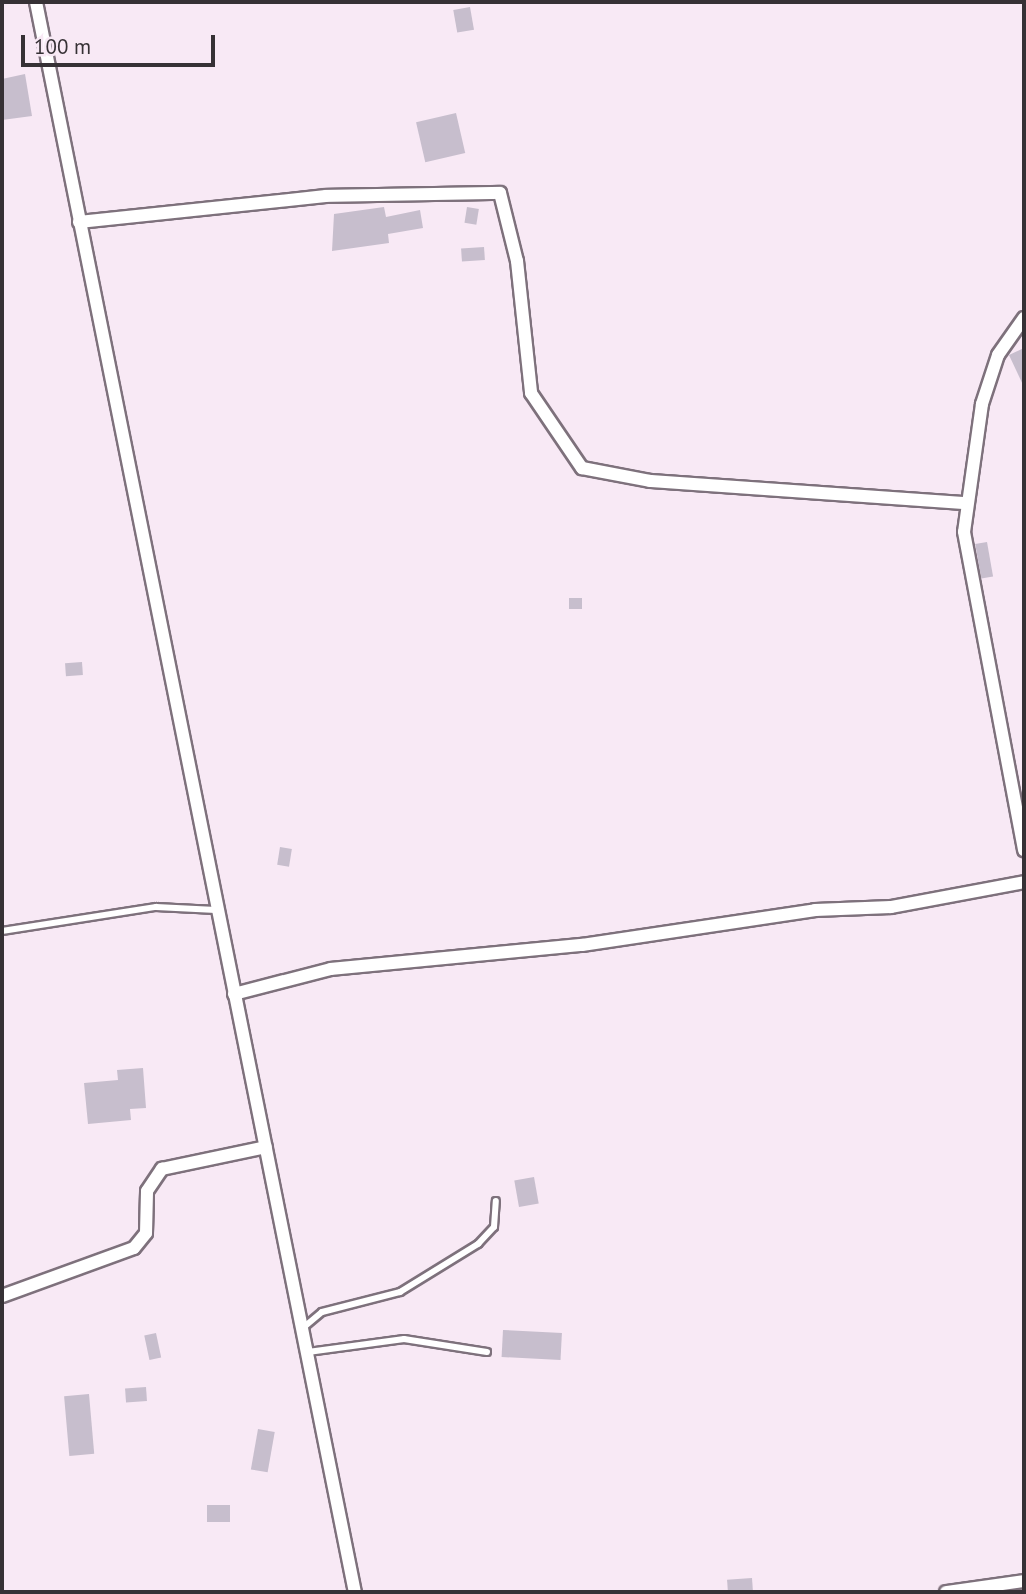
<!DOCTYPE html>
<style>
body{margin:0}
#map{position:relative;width:1026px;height:1594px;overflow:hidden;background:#f8e9f5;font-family:"PT Sans",sans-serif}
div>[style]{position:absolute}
.building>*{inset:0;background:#c7becd;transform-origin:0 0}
.roads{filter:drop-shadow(2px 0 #7e717c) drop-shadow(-2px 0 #7e717c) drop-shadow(0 2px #7e717c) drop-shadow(0 -2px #7e717c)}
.service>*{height:6px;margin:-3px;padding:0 3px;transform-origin:3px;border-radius:3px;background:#fff}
.minor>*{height:12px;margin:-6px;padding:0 6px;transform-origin:6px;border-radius:6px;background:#fff}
span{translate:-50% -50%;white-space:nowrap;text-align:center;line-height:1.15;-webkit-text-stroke:7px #f8e9f5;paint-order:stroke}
.frame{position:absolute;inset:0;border:4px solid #363135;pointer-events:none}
.scale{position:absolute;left:21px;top:35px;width:194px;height:32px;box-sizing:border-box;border:4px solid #363135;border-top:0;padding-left:9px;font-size:21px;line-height:24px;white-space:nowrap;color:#363135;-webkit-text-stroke:5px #f8e9f5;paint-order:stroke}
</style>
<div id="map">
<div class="building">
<div style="left:470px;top:7px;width:23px;height:17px;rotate:80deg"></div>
<div style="clip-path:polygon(25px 74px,32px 116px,2px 120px,2px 79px)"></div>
<div style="left:456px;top:113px;width:41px;height:41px;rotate:77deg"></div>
<div style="clip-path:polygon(384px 207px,386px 217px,420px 210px,423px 228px,388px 234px,389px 243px,332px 251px,334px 214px)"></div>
<div style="left:467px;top:207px;width:12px;height:16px;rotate:9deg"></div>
<div style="left:484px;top:247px;width:13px;height:23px;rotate:86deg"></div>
<div style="clip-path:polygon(1024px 348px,1024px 387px,1009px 355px)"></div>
<div style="left:987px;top:542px;width:35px;height:12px;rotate:80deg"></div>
<div style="left:582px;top:598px;width:11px;height:13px;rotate:90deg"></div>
<div style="left:82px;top:662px;width:13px;height:17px;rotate:86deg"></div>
<div style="left:280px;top:847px;width:12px;height:18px;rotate:9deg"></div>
<div style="clip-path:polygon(143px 1068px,146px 1108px,130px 1109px,131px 1120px,88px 1124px,84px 1083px,118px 1080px,117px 1070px)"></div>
<div style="left:534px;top:1177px;width:27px;height:20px;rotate:80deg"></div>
<div style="left:503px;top:1330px;width:59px;height:27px;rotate:3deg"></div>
<div style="left:156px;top:1333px;width:25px;height:12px;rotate:78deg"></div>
<div style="left:146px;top:1387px;width:14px;height:21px;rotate:86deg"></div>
<div style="left:89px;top:1394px;width:60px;height:25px;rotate:85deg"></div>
<div style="left:258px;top:1429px;width:17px;height:41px;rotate:10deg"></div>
<div style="left:207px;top:1505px;width:23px;height:17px"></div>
<div style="left:752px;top:1578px;width:14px;height:25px;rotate:86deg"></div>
</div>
<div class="roads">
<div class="service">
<div style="left:2px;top:931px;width:156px;rotate:-8.9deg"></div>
<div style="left:156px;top:907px;width:60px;rotate:2.9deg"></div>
<div style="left:304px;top:1327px;width:23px;rotate:-40deg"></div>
<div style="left:322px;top:1312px;width:81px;rotate:-14.4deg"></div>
<div style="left:400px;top:1292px;width:92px;rotate:-31.6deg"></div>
<div style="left:478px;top:1244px;width:23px;rotate:-47deg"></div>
<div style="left:494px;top:1227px;width:26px;rotate:-86deg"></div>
<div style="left:308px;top:1352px;width:97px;rotate:-7.7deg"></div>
<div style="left:404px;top:1339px;width:84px;rotate:8.9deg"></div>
</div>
<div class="minor">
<div style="left:36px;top:2px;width:1622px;rotate:78.66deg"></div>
<div style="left:79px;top:222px;width:248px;rotate:-6deg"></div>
<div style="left:326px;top:196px;width:174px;rotate:-1deg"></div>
<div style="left:500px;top:193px;width:70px;rotate:76deg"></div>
<div style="left:517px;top:261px;width:133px;rotate:83.9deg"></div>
<div style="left:531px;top:393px;width:91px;rotate:55.8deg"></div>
<div style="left:582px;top:468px;width:69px;rotate:10.8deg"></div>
<div style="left:650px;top:481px;width:315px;rotate:4deg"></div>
<div style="left:1024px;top:318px;width:45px;rotate:125.1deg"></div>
<div style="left:998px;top:355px;width:52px;rotate:108.1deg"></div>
<div style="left:982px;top:404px;width:129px;rotate:98deg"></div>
<div style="left:964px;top:532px;width:324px;rotate:79.3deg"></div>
<div style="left:234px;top:994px;width:100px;rotate:-14.5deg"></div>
<div style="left:331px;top:969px;width:252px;rotate:-5.5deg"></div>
<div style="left:582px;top:945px;width:236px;rotate:-8.5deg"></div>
<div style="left:815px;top:910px;width:76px;rotate:-2.3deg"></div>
<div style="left:891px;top:907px;width:135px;rotate:-10.6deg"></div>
<div style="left:2px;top:1296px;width:140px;rotate:-20deg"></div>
<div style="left:134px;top:1248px;width:19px;rotate:-51deg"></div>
<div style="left:146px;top:1233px;width:42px;rotate:-88.6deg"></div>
<div style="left:147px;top:1191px;width:27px;rotate:-56deg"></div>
<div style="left:162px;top:1169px;width:106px;rotate:-11.9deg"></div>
<div style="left:946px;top:1592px;width:79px;rotate:-8deg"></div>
</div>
</div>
<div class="frame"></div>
<div class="scale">100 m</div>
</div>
